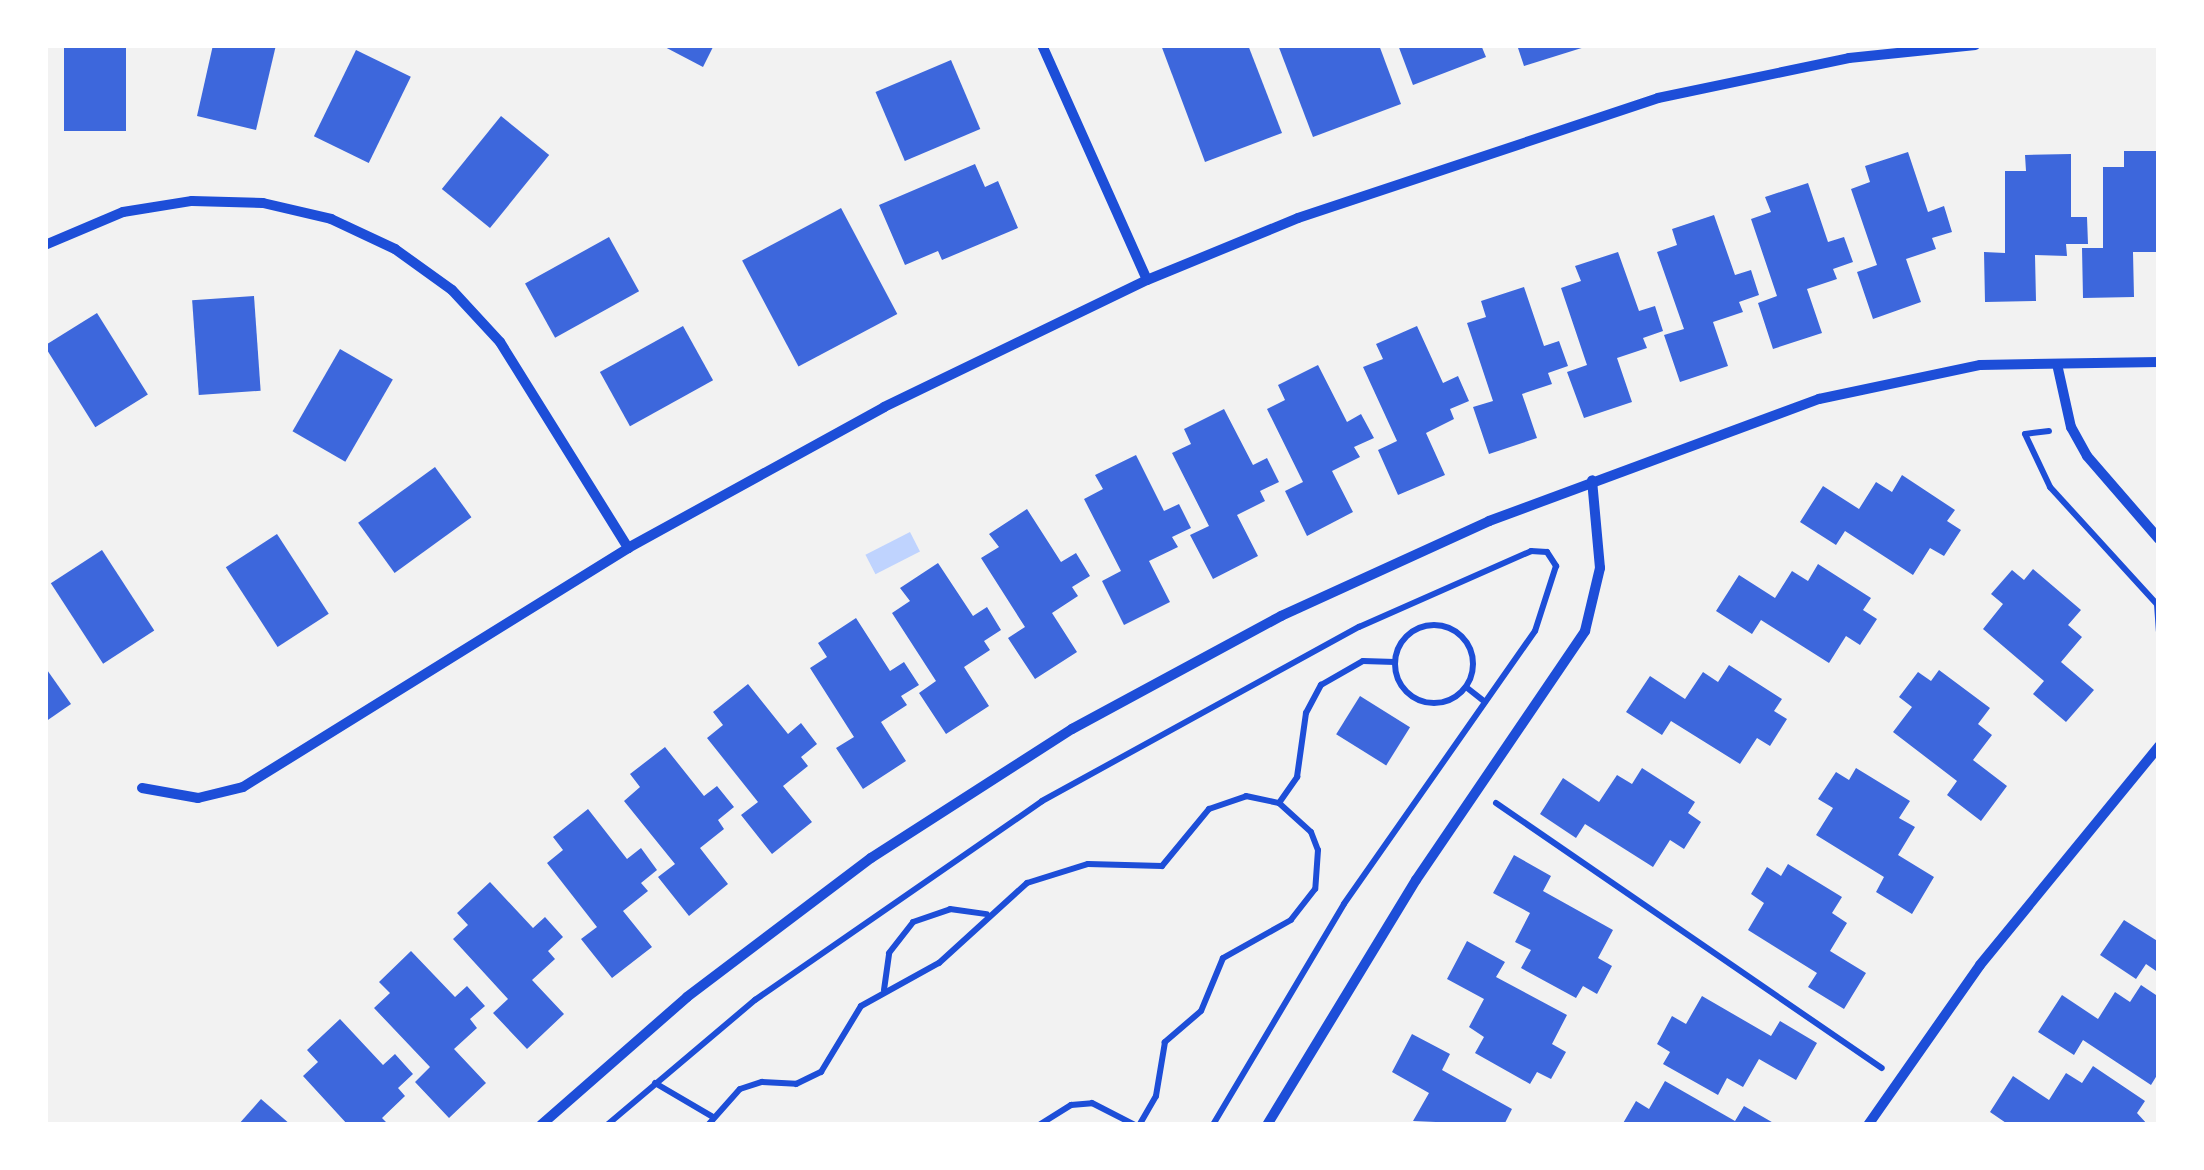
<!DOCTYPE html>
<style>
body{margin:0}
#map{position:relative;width:2204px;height:1170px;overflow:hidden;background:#f2f2f2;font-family:Montserrat,sans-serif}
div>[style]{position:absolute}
.water>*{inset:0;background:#bfd3fe;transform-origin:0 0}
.building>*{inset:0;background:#3d67dc;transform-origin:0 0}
.path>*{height:6px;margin:-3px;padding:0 3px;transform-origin:3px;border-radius:3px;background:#1d4ed8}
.path>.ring{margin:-3px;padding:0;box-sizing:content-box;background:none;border:6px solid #1d4ed8;border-radius:50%}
.minor>*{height:10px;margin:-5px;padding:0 5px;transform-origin:5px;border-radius:5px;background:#1d4ed8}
span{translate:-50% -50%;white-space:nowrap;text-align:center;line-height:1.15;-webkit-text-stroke:10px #fff;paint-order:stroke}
.frame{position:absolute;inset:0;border:48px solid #fff;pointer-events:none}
</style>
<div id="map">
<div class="water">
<div style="left:910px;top:532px;width:22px;height:50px;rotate:63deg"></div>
</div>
<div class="building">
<div style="left:64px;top:45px;width:62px;height:86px"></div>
<div style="clip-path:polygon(213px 45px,276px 45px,256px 130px,197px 116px)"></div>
<div style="clip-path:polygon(661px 45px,714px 45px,703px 67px)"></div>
<div style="clip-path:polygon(1161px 45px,1248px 45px,1282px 133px,1205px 162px)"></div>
<div style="clip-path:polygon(1278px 45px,1379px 45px,1401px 104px,1313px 137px)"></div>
<div style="clip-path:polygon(1398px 45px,1481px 45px,1486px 57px,1413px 85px)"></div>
<div style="clip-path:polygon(1517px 45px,1588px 45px,1588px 46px,1524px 66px)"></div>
<div style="left:356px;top:50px;width:61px;height:96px;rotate:26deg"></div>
<div style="left:951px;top:60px;width:75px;height:82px;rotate:67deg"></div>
<div style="left:501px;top:116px;width:62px;height:94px;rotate:39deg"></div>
<div style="clip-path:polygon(2124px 151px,2159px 151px,2159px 252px,2133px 252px,2134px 297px,2083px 298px,2082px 248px,2103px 248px,2103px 167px,2124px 167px)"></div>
<div style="clip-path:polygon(1908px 152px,1928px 212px,1944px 206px,1952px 232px,1932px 238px,1936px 249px,1906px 259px,1921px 302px,1873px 319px,1857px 272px,1877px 265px,1851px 189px,1870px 182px,1865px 166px)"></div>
<div style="clip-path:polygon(2071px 154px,2071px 217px,2087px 217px,2088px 244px,2066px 244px,2067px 256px,2035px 255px,2036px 301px,1985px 302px,1984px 252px,2005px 253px,2005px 171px,2026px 171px,2025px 155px)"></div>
<div style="clip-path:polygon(975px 164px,985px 187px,998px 181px,1018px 228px,942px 260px,938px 251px,905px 265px,879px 205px)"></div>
<div style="clip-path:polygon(1808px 183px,1828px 242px,1844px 237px,1853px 262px,1833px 269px,1837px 279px,1807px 289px,1822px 333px,1773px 349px,1758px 303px,1777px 296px,1751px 219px,1771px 212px,1765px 197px)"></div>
<div style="left:841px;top:208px;width:120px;height:112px;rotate:62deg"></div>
<div style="clip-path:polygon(1714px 215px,1735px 275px,1751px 270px,1759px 295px,1739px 302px,1743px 312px,1713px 322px,1728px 366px,1680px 382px,1664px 335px,1684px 329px,1657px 252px,1677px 245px,1672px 229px)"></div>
<div style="left:609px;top:237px;width:62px;height:96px;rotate:61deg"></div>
<div style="clip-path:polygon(1618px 252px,1639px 311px,1655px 306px,1663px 331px,1643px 338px,1647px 348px,1617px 358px,1632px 402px,1584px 418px,1567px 372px,1587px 365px,1561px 288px,1581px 281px,1575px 266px)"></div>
<div style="clip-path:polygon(1524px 287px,1544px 346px,1559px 341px,1568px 366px,1548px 373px,1552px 384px,1522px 394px,1537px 438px,1489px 454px,1473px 407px,1493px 401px,1467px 323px,1486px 317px,1481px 301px)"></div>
<div style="left:254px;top:296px;width:95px;height:62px;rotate:86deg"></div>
<div style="left:97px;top:313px;width:96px;height:62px;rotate:58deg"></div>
<div style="left:683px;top:326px;width:62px;height:95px;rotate:61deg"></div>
<div style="clip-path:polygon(1417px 326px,1443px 383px,1458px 376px,1469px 401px,1450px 409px,1454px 419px,1426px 433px,1445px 475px,1398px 495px,1378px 450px,1397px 441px,1363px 367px,1383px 359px,1376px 344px)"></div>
<div style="left:340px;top:349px;width:61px;height:95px;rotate:30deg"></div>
<div style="clip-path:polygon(1318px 365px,1347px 422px,1361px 414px,1374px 438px,1354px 447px,1360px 457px,1332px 471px,1353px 512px,1307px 536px,1285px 491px,1303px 482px,1267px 409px,1285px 400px,1278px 385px)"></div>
<div style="clip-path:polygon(1224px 409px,1253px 465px,1267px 458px,1279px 482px,1260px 491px,1265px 501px,1237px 515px,1258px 556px,1213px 579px,1190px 535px,1209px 526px,1172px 453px,1191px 444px,1184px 429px)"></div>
<div style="clip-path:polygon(1136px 455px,1164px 511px,1179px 504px,1191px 528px,1172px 537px,1178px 547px,1149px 561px,1170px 602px,1124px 625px,1102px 581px,1121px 571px,1084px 499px,1103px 489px,1095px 475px)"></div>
<div style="left:435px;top:467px;width:62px;height:95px;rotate:54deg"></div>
<div style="clip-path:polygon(1902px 475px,1955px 510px,1947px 521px,1961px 530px,1944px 556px,1930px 548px,1913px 575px,1845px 531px,1836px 545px,1800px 522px,1823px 486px,1859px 509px,1876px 482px,1892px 492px)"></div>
<div style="clip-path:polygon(1027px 509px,1061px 562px,1076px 553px,1090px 576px,1072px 587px,1078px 596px,1052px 613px,1077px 652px,1035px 679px,1008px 638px,1025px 627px,981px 558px,999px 547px,989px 534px)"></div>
<div style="left:277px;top:534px;width:95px;height:61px;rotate:57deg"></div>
<div style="left:102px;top:550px;width:96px;height:61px;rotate:57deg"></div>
<div style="clip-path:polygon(938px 563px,973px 616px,987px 607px,1001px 630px,984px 641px,990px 650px,964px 667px,989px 706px,946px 734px,919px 693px,936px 681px,892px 613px,910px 601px,900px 588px)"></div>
<div style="clip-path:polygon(1818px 564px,1871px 598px,1863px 610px,1877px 619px,1860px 645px,1846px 636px,1829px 663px,1761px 620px,1752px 634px,1716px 611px,1739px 575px,1775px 598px,1792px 571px,1808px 581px)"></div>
<div style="clip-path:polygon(2033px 569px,2081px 610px,2068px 625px,2082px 637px,2061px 662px,2094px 690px,2066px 722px,2033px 694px,2044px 681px,1983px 629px,2003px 604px,1991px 594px,2012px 570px,2024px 580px)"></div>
<div style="clip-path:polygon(856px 618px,890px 671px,904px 662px,919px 685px,901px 696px,907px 705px,881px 722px,906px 761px,863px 789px,836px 748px,854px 737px,810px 668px,827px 657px,818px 643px)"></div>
<div style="clip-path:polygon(1729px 665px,1782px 699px,1774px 711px,1787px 719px,1770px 746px,1757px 738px,1740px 764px,1671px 721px,1662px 735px,1626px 712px,1650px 676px,1685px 699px,1703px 672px,1718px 682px)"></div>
<div style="clip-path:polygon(45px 667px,71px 704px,45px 722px)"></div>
<div style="clip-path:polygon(1939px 670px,1990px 708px,1978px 724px,1992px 735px,1973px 760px,2007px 786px,1981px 821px,1947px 795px,1957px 781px,1893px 732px,1912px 707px,1899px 697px,1918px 672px,1931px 681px)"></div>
<div style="clip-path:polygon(748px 684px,788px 734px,801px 723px,817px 744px,801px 757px,808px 766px,783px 786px,812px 822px,772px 854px,741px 815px,758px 802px,707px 738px,723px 725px,713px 712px)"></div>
<div style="left:1360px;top:696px;width:59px;height:45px;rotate:32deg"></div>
<div style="clip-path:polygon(665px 747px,704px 796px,717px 786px,734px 807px,718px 820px,724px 829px,700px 848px,728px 884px,689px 916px,658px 877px,675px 864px,624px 801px,640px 787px,630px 774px)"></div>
<div style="clip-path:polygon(1642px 768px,1695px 802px,1688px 813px,1701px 822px,1684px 849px,1670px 840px,1653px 867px,1585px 824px,1576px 838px,1540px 814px,1563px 778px,1599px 802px,1617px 775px,1632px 784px)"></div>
<div style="clip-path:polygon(1856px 768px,1910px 801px,1899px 818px,1915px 827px,1898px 855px,1934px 877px,1912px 914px,1876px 892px,1884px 877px,1816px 835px,1833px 808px,1818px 799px,1836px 772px,1849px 780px)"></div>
<div style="clip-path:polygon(588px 809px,627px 859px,641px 848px,657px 870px,641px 883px,648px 891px,623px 911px,652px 947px,612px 978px,581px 939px,597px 927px,547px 863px,563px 850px,553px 837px)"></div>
<div style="clip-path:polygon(1514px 855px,1551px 876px,1543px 891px,1613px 930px,1598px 958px,1612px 966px,1597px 994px,1583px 986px,1576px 998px,1521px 968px,1531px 950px,1515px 942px,1530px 913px,1493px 893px)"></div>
<div style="clip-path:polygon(1788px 864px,1842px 897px,1832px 913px,1847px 923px,1830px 951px,1866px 973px,1844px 1009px,1808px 987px,1817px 973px,1748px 930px,1764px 903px,1751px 894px,1767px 867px,1781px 876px)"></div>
<div style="clip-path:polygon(490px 882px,533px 928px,545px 917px,563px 937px,548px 951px,555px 959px,532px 980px,564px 1014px,527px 1049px,493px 1013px,508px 999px,453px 939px,468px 925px,457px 913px)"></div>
<div style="clip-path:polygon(2124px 920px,2159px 942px,2159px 973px,2146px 964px,2136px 979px,2100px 955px)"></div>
<div style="clip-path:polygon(1467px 941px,1505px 962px,1496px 977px,1567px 1015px,1552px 1044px,1566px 1052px,1551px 1079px,1537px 1072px,1530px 1084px,1475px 1053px,1484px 1037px,1469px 1027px,1484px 999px,1447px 979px)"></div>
<div style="clip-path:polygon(411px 951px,455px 997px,467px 986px,485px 1006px,470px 1019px,477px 1028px,454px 1049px,486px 1083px,449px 1118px,415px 1082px,430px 1067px,374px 1008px,390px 993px,379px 982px)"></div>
<div style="clip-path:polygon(2141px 985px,2159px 997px,2159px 1072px,2151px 1085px,2083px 1040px,2074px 1055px,2038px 1032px,2062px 995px,2098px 1019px,2115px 992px,2130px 1002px)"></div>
<div style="clip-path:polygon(1702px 996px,1771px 1036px,1780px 1021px,1817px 1043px,1796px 1080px,1759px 1059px,1743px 1087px,1727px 1078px,1718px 1095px,1663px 1064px,1670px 1052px,1657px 1044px,1672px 1016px,1686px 1024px)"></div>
<div style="clip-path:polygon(340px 1019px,383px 1065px,395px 1054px,413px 1074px,398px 1088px,405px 1096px,382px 1118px,389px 1125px,348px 1125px,303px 1076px,318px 1062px,307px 1050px)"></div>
<div style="clip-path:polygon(1412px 1034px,1450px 1054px,1442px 1070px,1512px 1109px,1504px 1125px,1413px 1121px,1429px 1093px,1392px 1072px)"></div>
<div style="clip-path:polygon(2093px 1066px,2145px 1101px,2137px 1113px,2148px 1125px,2009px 1125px,1990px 1112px,2013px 1076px,2049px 1100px,2066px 1073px,2082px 1083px)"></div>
<div style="clip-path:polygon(1665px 1081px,1735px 1121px,1744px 1106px,1777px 1125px,1622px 1125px,1636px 1101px,1649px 1109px)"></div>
<div style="clip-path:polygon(261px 1099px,291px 1125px,238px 1125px)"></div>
</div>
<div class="path">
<div style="left:2049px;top:431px;width:24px;rotate:173deg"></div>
<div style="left:2025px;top:434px;width:59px;rotate:64.7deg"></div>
<div style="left:2050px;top:487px;width:159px;rotate:47.6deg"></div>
<div style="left:2157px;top:604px;width:27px;rotate:86deg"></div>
<div class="ring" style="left:1395px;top:625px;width:72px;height:72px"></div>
<div style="left:1466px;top:687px;width:24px;rotate:38deg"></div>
<div style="left:1279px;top:803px;width:32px;rotate:-55deg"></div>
<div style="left:1297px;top:777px;width:65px;rotate:-82deg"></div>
<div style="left:1306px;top:713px;width:32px;rotate:-62deg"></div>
<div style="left:1321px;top:685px;width:48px;rotate:-29.7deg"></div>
<div style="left:1363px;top:661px;width:32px;rotate:2deg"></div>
<div style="left:1496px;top:803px;width:468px;rotate:34.5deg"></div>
<div style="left:884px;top:990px;width:37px;rotate:-82deg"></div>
<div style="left:889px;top:953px;width:39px;rotate:-52deg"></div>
<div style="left:913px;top:922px;width:39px;rotate:-19deg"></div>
<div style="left:950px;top:909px;width:37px;rotate:8deg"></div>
<div style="left:655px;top:1083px;width:67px;rotate:30.4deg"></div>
<div style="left:607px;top:1125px;width:194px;rotate:-40.2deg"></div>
<div style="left:755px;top:1000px;width:349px;rotate:-34.7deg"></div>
<div style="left:1042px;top:801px;width:362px;rotate:-28.8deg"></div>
<div style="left:1359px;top:627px;width:188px;rotate:-23.8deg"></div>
<div style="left:1531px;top:551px;width:16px;rotate:4deg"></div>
<div style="left:1547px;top:552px;width:17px;rotate:57deg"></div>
<div style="left:1556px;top:566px;width:68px;rotate:107.9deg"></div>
<div style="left:1535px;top:631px;width:333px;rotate:125deg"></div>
<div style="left:1344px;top:904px;width:257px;rotate:120.7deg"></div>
<div style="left:708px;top:1125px;width:48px;rotate:-48.4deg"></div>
<div style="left:740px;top:1089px;width:23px;rotate:-18deg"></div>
<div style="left:762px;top:1082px;width:34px;rotate:3deg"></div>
<div style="left:796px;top:1084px;width:28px;rotate:-26deg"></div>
<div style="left:821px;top:1072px;width:77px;rotate:-58.8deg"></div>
<div style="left:861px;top:1006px;width:89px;rotate:-28.9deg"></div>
<div style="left:939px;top:963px;width:119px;rotate:-42.3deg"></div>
<div style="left:1027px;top:883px;width:64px;rotate:-17.3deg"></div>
<div style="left:1088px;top:864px;width:74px;rotate:1.5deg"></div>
<div style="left:1162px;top:866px;width:74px;rotate:-50.5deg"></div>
<div style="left:1209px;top:809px;width:39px;rotate:-19deg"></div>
<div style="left:1246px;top:796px;width:34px;rotate:12deg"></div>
<div style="left:1279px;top:803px;width:43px;rotate:42.2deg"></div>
<div style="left:1311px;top:832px;width:19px;rotate:69deg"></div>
<div style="left:1318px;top:850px;width:39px;rotate:94deg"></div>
<div style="left:1315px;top:889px;width:39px;rotate:128deg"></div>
<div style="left:1291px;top:920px;width:78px;rotate:150.8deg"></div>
<div style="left:1223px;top:958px;width:57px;rotate:112.5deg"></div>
<div style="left:1201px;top:1011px;width:48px;rotate:139.3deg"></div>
<div style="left:1165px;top:1042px;width:55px;rotate:99.5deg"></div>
<div style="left:1156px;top:1096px;width:34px;rotate:120deg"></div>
<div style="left:1039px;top:1125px;width:38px;rotate:-32deg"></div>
<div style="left:1071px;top:1105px;width:21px;rotate:-5deg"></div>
<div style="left:1092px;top:1103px;width:48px;rotate:27.1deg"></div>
</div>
<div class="minor">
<div style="left:1042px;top:45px;width:257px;rotate:65.9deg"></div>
<div style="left:45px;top:245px;width:85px;rotate:-22.9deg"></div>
<div style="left:123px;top:212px;width:70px;rotate:-9.1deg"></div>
<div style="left:192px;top:201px;width:71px;rotate:1.6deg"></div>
<div style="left:263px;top:203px;width:70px;rotate:13.2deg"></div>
<div style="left:331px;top:219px;width:71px;rotate:25.1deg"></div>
<div style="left:395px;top:249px;width:70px;rotate:35.7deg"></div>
<div style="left:452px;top:290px;width:71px;rotate:47.3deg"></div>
<div style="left:500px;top:342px;width:243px;rotate:58.1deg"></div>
<div style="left:2057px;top:364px;width:65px;rotate:77.5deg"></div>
<div style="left:2071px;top:427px;width:33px;rotate:61deg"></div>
<div style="left:2087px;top:456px;width:110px;rotate:49.1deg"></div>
<div style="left:142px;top:788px;width:57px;rotate:10.1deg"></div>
<div style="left:198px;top:798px;width:46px;rotate:-13.7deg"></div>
<div style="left:243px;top:787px;width:453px;rotate:-31.8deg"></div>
<div style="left:628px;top:548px;width:292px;rotate:-28.8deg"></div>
<div style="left:884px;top:407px;width:292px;rotate:-25.8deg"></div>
<div style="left:1147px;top:280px;width:163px;rotate:-22.3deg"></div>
<div style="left:1298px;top:218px;width:379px;rotate:-18.4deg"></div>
<div style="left:1658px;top:98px;width:195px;rotate:-11.8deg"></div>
<div style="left:1849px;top:58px;width:127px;rotate:-5.9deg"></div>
<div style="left:541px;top:1125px;width:194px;rotate:-41.2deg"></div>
<div style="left:687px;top:997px;width:231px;rotate:-37.1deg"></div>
<div style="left:871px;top:858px;width:239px;rotate:-32.7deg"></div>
<div style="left:1072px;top:729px;width:238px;rotate:-28.4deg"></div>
<div style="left:1281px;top:616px;width:229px;rotate:-24.5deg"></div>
<div style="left:1489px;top:521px;width:352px;rotate:-20.3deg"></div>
<div style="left:1819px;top:399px;width:165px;rotate:-11.9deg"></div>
<div style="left:1980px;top:365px;width:179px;rotate:-1deg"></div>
<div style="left:1267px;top:1125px;width:287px;rotate:-58.7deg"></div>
<div style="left:1416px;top:880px;width:301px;rotate:-55.8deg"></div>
<div style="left:1585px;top:631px;width:65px;rotate:-76.6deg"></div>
<div style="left:1600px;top:568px;width:88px;rotate:-95.2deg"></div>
<div style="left:1868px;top:1125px;width:195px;rotate:-55deg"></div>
<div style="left:1980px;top:965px;width:283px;rotate:-50.7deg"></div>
</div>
<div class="frame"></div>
</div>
